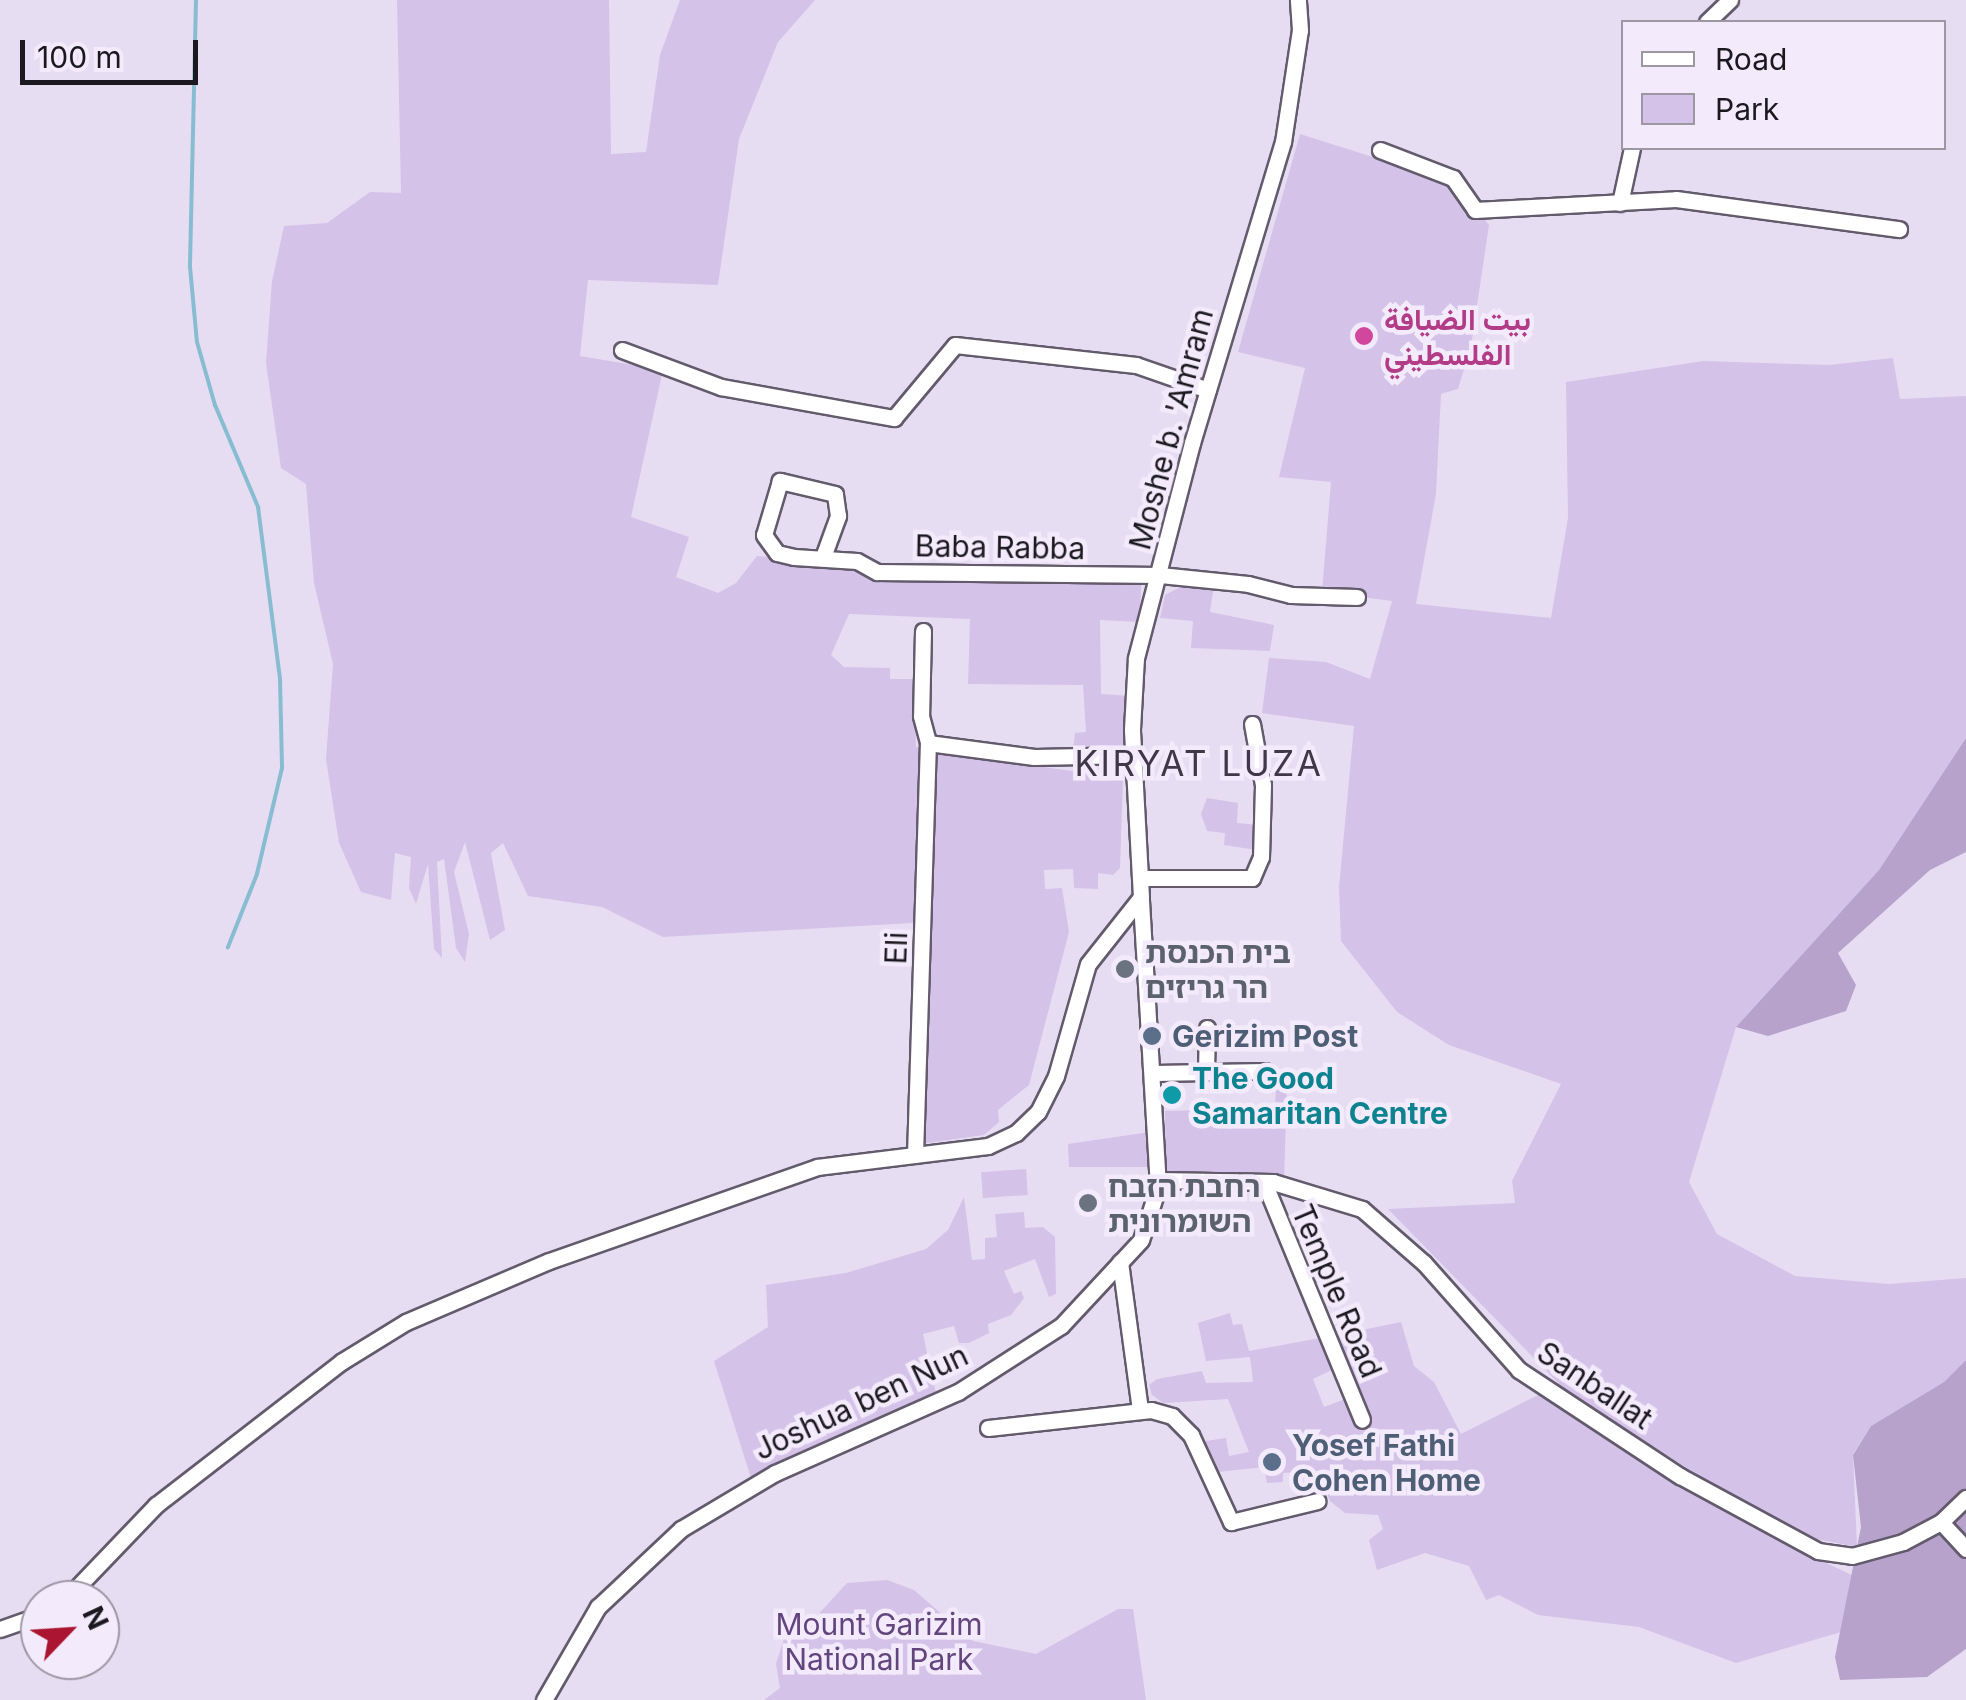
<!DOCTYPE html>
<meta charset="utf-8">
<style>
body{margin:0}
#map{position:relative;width:1966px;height:1700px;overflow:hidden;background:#e7ddf2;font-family:Inter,Vazirmatn,"Noto Sans Hebrew",sans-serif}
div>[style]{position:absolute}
.green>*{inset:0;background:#d4c2e8;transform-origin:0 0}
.forest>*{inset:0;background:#b6a2cb}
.stream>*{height:4px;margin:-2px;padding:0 2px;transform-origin:2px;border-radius:2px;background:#88bdd1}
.roads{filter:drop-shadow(2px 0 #635a6c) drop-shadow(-2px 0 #635a6c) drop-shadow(0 2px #635a6c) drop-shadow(0 -2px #635a6c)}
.minor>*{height:15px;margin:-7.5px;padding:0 7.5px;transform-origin:7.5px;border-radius:7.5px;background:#fff}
.dots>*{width:28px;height:28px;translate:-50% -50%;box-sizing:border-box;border:5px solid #f3ebfc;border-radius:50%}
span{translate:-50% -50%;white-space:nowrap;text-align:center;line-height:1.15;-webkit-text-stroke:9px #f3ebfc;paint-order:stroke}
.hotel-label{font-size:30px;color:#b23c85;font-weight:700}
.left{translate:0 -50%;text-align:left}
.street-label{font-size:30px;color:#1b181f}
.worship-label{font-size:30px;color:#5b616d;font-weight:700}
.service-label{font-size:30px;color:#4e5e75;font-weight:700}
.culture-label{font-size:30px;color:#0d838f;font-weight:700}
.park-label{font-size:30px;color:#62457c}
.quarter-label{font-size:35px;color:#403849;letter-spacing:2.5px}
.legend{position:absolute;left:1621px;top:20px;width:325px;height:130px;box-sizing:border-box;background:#f3ebfc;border:2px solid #9d97a4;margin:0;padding:12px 18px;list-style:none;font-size:30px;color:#1b181f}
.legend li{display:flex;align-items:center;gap:20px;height:50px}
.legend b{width:50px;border:2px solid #9d97a4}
.north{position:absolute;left:20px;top:1580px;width:100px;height:100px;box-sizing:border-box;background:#f3ebfc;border:2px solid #9d97a4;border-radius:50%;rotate:65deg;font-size:28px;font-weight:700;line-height:40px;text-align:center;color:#1b181f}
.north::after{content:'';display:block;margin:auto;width:35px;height:45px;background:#ab1531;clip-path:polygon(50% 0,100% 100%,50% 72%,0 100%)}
.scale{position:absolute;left:20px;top:40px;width:178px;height:45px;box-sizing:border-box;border:5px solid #1b181f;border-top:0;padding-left:12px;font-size:30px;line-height:35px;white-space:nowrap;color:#1b181f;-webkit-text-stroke:8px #f3ebfc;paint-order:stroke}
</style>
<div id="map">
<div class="green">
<div style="clip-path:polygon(397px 0,609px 0,611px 154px,646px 152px,660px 55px,680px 0,815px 0,778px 42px,739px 139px,718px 285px,588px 280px,580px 356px,663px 370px,631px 517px,689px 537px,676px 577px,718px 593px,736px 583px,757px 556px,848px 564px,872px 582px,1048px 578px,1141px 585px,1140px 622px,1100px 620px,1101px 694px,1130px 696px,1128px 750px,1073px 749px,1075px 733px,1086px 732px,1083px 685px,968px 684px,970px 619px,849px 614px,831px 655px,844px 667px,890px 668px,890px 679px,914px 679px,916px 747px,921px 747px,919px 915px,912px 923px,663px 937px,602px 907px,528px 896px,503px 843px,491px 853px,505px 930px,490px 940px,465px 842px,454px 872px,469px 934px,465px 962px,456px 948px,444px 859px,437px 862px,442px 958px,434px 949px,428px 864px,416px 904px,409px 888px,411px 857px,395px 853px,391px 900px,361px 892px,339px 843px,326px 759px,333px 664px,314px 583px,306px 484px,281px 468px,266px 363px,272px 281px,284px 226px,327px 223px,370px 192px,401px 193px)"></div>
<div style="clip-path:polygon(1300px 134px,1452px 182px,1489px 225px,1471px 346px,1458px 389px,1441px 394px,1436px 494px,1416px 604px,1551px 618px,1568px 518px,1566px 382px,1703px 361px,1829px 365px,1893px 358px,1900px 399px,1966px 396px,1966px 738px,1879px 870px,1736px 1027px,1689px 1182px,1717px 1234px,1795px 1276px,1889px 1284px,1966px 1278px,1966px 1360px,1944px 1382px,1871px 1426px,1853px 1454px,1857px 1547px,1816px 1539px,1703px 1478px,1566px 1391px,1388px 1209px,1515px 1203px,1512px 1181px,1561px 1084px,1449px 1045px,1397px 1012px,1341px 941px,1339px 888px,1354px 726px,1262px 713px,1269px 658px,1326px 662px,1370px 679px,1392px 601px,1322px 592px,1331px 482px,1279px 477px,1305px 368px,1238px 352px)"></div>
<div style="clip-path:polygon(1191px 581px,1214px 585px,1210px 612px,1274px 625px,1270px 651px,1191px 648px,1193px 621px,1160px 618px,1165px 595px)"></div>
<div style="clip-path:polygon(933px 752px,1123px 778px,1120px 868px,1113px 875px,1098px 873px,1098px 889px,1074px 888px,1073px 869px,1044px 870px,1045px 889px,1062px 888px,1069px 932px,1029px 1085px,998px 1110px,999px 1122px,984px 1135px,921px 1144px)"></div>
<div style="clip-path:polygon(1207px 798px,1238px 803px,1237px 823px,1259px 825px,1256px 850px,1224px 845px,1225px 833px,1207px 831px,1201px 814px)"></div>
<div style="clip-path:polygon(1276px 1086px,1287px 1086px,1284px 1180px,1166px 1173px,1165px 1111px,1275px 1108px)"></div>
<div style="clip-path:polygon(1150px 1132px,1150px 1167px,1069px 1167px,1068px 1144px)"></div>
<div style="left:1026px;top:1169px;width:26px;height:45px;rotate:86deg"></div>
<div style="clip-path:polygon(964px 1197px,972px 1260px,985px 1259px,985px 1238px,997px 1237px,995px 1214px,1024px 1212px,1025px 1228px,1043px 1227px,1055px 1237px,1056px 1294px,1049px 1297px,1035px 1259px,1004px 1271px,1014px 1294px,1021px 1291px,1024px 1298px,1011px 1315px,988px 1324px,989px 1333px,969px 1343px,959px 1343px,954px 1326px,923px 1334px,937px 1398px,751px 1478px,714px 1361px,768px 1327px,766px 1285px,846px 1273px,926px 1249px,948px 1230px)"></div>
<div style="clip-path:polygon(1230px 1313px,1233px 1325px,1242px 1324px,1249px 1351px,1320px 1338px,1332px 1370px,1313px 1379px,1324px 1407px,1345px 1399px,1359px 1423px,1333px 1336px,1401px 1322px,1414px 1366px,1434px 1382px,1461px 1434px,1540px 1394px,1783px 1543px,1852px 1575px,1841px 1632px,1736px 1663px,1639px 1627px,1538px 1615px,1499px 1595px,1486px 1600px,1469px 1566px,1425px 1553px,1377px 1570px,1369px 1540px,1383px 1529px,1378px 1515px,1345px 1513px,1330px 1501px,1318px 1471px,1283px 1473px,1283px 1482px,1267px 1483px,1264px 1467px,1218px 1472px,1199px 1442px,1226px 1438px,1229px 1456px,1249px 1452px,1228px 1399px,1163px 1403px,1152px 1395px,1149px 1385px,1157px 1379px,1202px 1371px,1206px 1383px,1253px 1382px,1250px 1357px,1206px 1361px,1198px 1323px)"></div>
<div style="clip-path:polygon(887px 1580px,914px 1590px,973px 1641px,1036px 1654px,1118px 1609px,1133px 1609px,1146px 1700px,764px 1700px,780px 1688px,776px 1664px,786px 1632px,814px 1619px,847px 1583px)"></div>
</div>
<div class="forest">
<div style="clip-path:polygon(1966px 738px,1966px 852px,1930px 870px,1838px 953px,1856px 985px,1846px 1011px,1768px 1036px,1736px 1027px,1879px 870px)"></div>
<div style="clip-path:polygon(1966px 1360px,1966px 1649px,1927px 1677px,1840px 1680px,1835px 1657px,1861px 1527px,1853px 1455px,1871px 1426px,1944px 1382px)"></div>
</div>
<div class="stream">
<div style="left:196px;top:0;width:267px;rotate:91.3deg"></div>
<div style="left:190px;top:267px;width:75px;rotate:84.7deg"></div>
<div style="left:197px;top:342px;width:66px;rotate:74.1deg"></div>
<div style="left:215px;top:405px;width:111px;rotate:67.1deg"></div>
<div style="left:258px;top:507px;width:173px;rotate:82.7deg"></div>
<div style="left:280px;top:679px;width:89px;rotate:88.7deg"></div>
<div style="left:282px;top:768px;width:109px;rotate:103.3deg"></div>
<div style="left:257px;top:874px;width:79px;rotate:111.7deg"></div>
</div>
<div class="roads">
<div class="minor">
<div style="left:1707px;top:22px;width:32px;rotate:-44deg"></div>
<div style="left:1380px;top:150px;width:78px;rotate:21deg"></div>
<div style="left:1453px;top:178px;width:39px;rotate:55deg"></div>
<div style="left:1475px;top:210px;width:201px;rotate:-3.1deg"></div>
<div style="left:1676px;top:199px;width:225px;rotate:7.7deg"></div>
<div style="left:1620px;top:203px;width:56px;rotate:-77.7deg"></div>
<div style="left:622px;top:350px;width:106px;rotate:20.5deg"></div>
<div style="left:721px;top:387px;width:176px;rotate:10.2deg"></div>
<div style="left:894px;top:418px;width:95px;rotate:-50.1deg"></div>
<div style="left:955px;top:345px;width:182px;rotate:6.3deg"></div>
<div style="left:1136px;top:365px;width:76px;rotate:19.1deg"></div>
<div style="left:823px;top:557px;width:44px;rotate:-69.9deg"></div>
<div style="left:838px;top:516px;width:22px;rotate:-98deg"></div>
<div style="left:835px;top:494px;width:57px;rotate:-166.7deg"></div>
<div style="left:780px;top:481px;width:56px;rotate:106.5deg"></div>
<div style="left:764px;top:535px;width:22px;rotate:54deg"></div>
<div style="left:777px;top:553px;width:17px;rotate:13deg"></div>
<div style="left:794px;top:557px;width:63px;rotate:3.6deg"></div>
<div style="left:857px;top:561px;width:23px;rotate:29deg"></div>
<div style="left:877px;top:572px;width:283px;rotate:0.6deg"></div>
<div style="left:1160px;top:575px;width:88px;rotate:5.8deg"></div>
<div style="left:1248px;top:584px;width:44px;rotate:14.3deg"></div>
<div style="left:1291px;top:595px;width:66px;rotate:1.7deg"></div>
<div style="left:923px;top:631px;width:85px;rotate:91.3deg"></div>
<div style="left:921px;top:716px;width:28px;rotate:75deg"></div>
<div style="left:928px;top:743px;width:107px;rotate:7.5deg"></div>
<div style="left:1034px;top:757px;width:100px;rotate:-1.1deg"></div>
<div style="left:1142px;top:878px;width:110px"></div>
<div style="left:1252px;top:878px;width:23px;rotate:-67deg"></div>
<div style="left:1261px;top:857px;width:72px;rotate:-88.4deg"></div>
<div style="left:1263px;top:785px;width:62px;rotate:-100.2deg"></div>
<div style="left:1206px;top:1071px;width:43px;rotate:-88.7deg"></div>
<div style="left:1154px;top:1073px;width:111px;rotate:-1deg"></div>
<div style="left:915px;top:1155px;width:412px;rotate:-88.2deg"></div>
<div style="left:1158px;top:1180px;width:115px;rotate:1deg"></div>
<div style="left:1273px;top:1182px;width:93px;rotate:16.9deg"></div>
<div style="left:1362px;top:1209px;width:82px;rotate:41.1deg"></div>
<div style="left:1424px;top:1263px;width:143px;rotate:48.4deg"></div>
<div style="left:1519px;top:1370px;width:193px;rotate:33.4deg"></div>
<div style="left:1680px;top:1476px;width:157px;rotate:28.5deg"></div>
<div style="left:1818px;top:1551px;width:34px;rotate:8deg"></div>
<div style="left:1852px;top:1556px;width:53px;rotate:-15.4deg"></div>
<div style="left:1903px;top:1542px;width:43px;rotate:-27.8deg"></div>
<div style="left:1941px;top:1522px;width:35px;rotate:-44deg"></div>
<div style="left:1264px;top:1182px;width:257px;rotate:67.6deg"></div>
<div style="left:1120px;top:1262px;width:148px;rotate:82.3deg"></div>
<div style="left:988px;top:1428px;width:164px;rotate:-6.3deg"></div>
<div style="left:1151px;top:1410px;width:22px;rotate:16deg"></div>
<div style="left:1172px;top:1416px;width:27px;rotate:45deg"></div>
<div style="left:1191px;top:1435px;width:96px;rotate:65.3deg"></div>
<div style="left:1231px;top:1522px;width:89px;rotate:-13.7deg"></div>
<div style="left:1941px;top:1522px;width:37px;rotate:47deg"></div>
<div style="left:65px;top:1600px;width:132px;rotate:-46.2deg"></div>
<div style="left:156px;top:1505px;width:234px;rotate:-37.7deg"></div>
<div style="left:341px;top:1362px;width:76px;rotate:-31.6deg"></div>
<div style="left:406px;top:1322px;width:155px;rotate:-23.1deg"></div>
<div style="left:549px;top:1261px;width:284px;rotate:-19.3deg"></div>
<div style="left:817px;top:1167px;width:172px;rotate:-7deg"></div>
<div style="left:988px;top:1146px;width:31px;rotate:-25deg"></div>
<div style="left:1016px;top:1133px;width:30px;rotate:-44deg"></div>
<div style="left:1038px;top:1112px;width:40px;rotate:-63.4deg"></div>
<div style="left:1056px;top:1076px;width:116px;rotate:-74.1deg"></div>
<div style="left:1088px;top:964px;width:85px;rotate:-51.7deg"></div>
<div style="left:1141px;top:897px;width:168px;rotate:-93.1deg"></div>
<div style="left:1132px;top:729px;width:71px;rotate:-86.8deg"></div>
<div style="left:1136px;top:658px;width:222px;rotate:-75.4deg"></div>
<div style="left:1192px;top:443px;width:314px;rotate:-73.2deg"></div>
<div style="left:1283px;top:142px;width:113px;rotate:-81.4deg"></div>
<div style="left:1300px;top:30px;width:30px;rotate:-94deg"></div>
<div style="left:0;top:1629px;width:42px;rotate:-19.3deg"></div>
<div style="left:544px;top:1700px;width:108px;rotate:-59.9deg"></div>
<div style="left:598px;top:1607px;width:114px;rotate:-43.2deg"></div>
<div style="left:681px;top:1529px;width:109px;rotate:-30.8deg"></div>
<div style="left:775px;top:1473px;width:200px;rotate:-23.9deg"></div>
<div style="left:958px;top:1392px;width:122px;rotate:-32.7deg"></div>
<div style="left:1061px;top:1326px;width:117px;rotate:-47.1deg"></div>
<div style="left:1141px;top:1240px;width:56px;rotate:-72.2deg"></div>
<div style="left:1158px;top:1187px;width:287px;rotate:-93.4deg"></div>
</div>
</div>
<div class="dots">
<div style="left:1364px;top:336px;background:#d1479c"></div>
<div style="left:1125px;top:969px;background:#6b7280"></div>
<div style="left:1152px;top:1036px;background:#5c6f8a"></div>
<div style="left:1172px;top:1095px;background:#0f9aa8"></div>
<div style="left:1088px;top:1203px;background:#6b7280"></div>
<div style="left:1272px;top:1462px;background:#5c6f8a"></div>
</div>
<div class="hotel-label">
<span class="left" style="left:1384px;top:336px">بيت الضيافة<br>الفلسطيني</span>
</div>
<div class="street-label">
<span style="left:1171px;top:429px;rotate:-75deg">Moshe b. 'Amram</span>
<span style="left:1000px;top:547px;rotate:1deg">Baba Rabba</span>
<span style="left:896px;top:948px;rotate:-88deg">Eli</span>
<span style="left:1337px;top:1291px;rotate:67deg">Temple Road</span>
<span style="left:1595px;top:1385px;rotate:34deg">Sanballat</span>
<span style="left:861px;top:1402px;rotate:-25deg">Joshua ben Nun</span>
</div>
<div class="worship-label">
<span class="left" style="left:1145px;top:969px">בית הכנסת<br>הר גריזים</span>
<span class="left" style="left:1108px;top:1203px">רחבת הזבח<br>השומרונית</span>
</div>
<div class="service-label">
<span class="left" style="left:1172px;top:1036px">Gerizim Post</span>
<span class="left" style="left:1292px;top:1462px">Yosef Fathi<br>Cohen Home</span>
</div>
<div class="culture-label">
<span class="left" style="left:1192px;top:1095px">The Good<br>Samaritan Centre</span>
</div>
<div class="park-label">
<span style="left:879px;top:1641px">Mount Garizim<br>National Park</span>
</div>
<div class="quarter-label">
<span style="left:1199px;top:763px">KIRYAT LUZA</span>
</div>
<ul class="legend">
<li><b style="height:12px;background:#fff"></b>Road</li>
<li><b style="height:28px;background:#d4c2e8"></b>Park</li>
</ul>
<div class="north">N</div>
<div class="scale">100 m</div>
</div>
